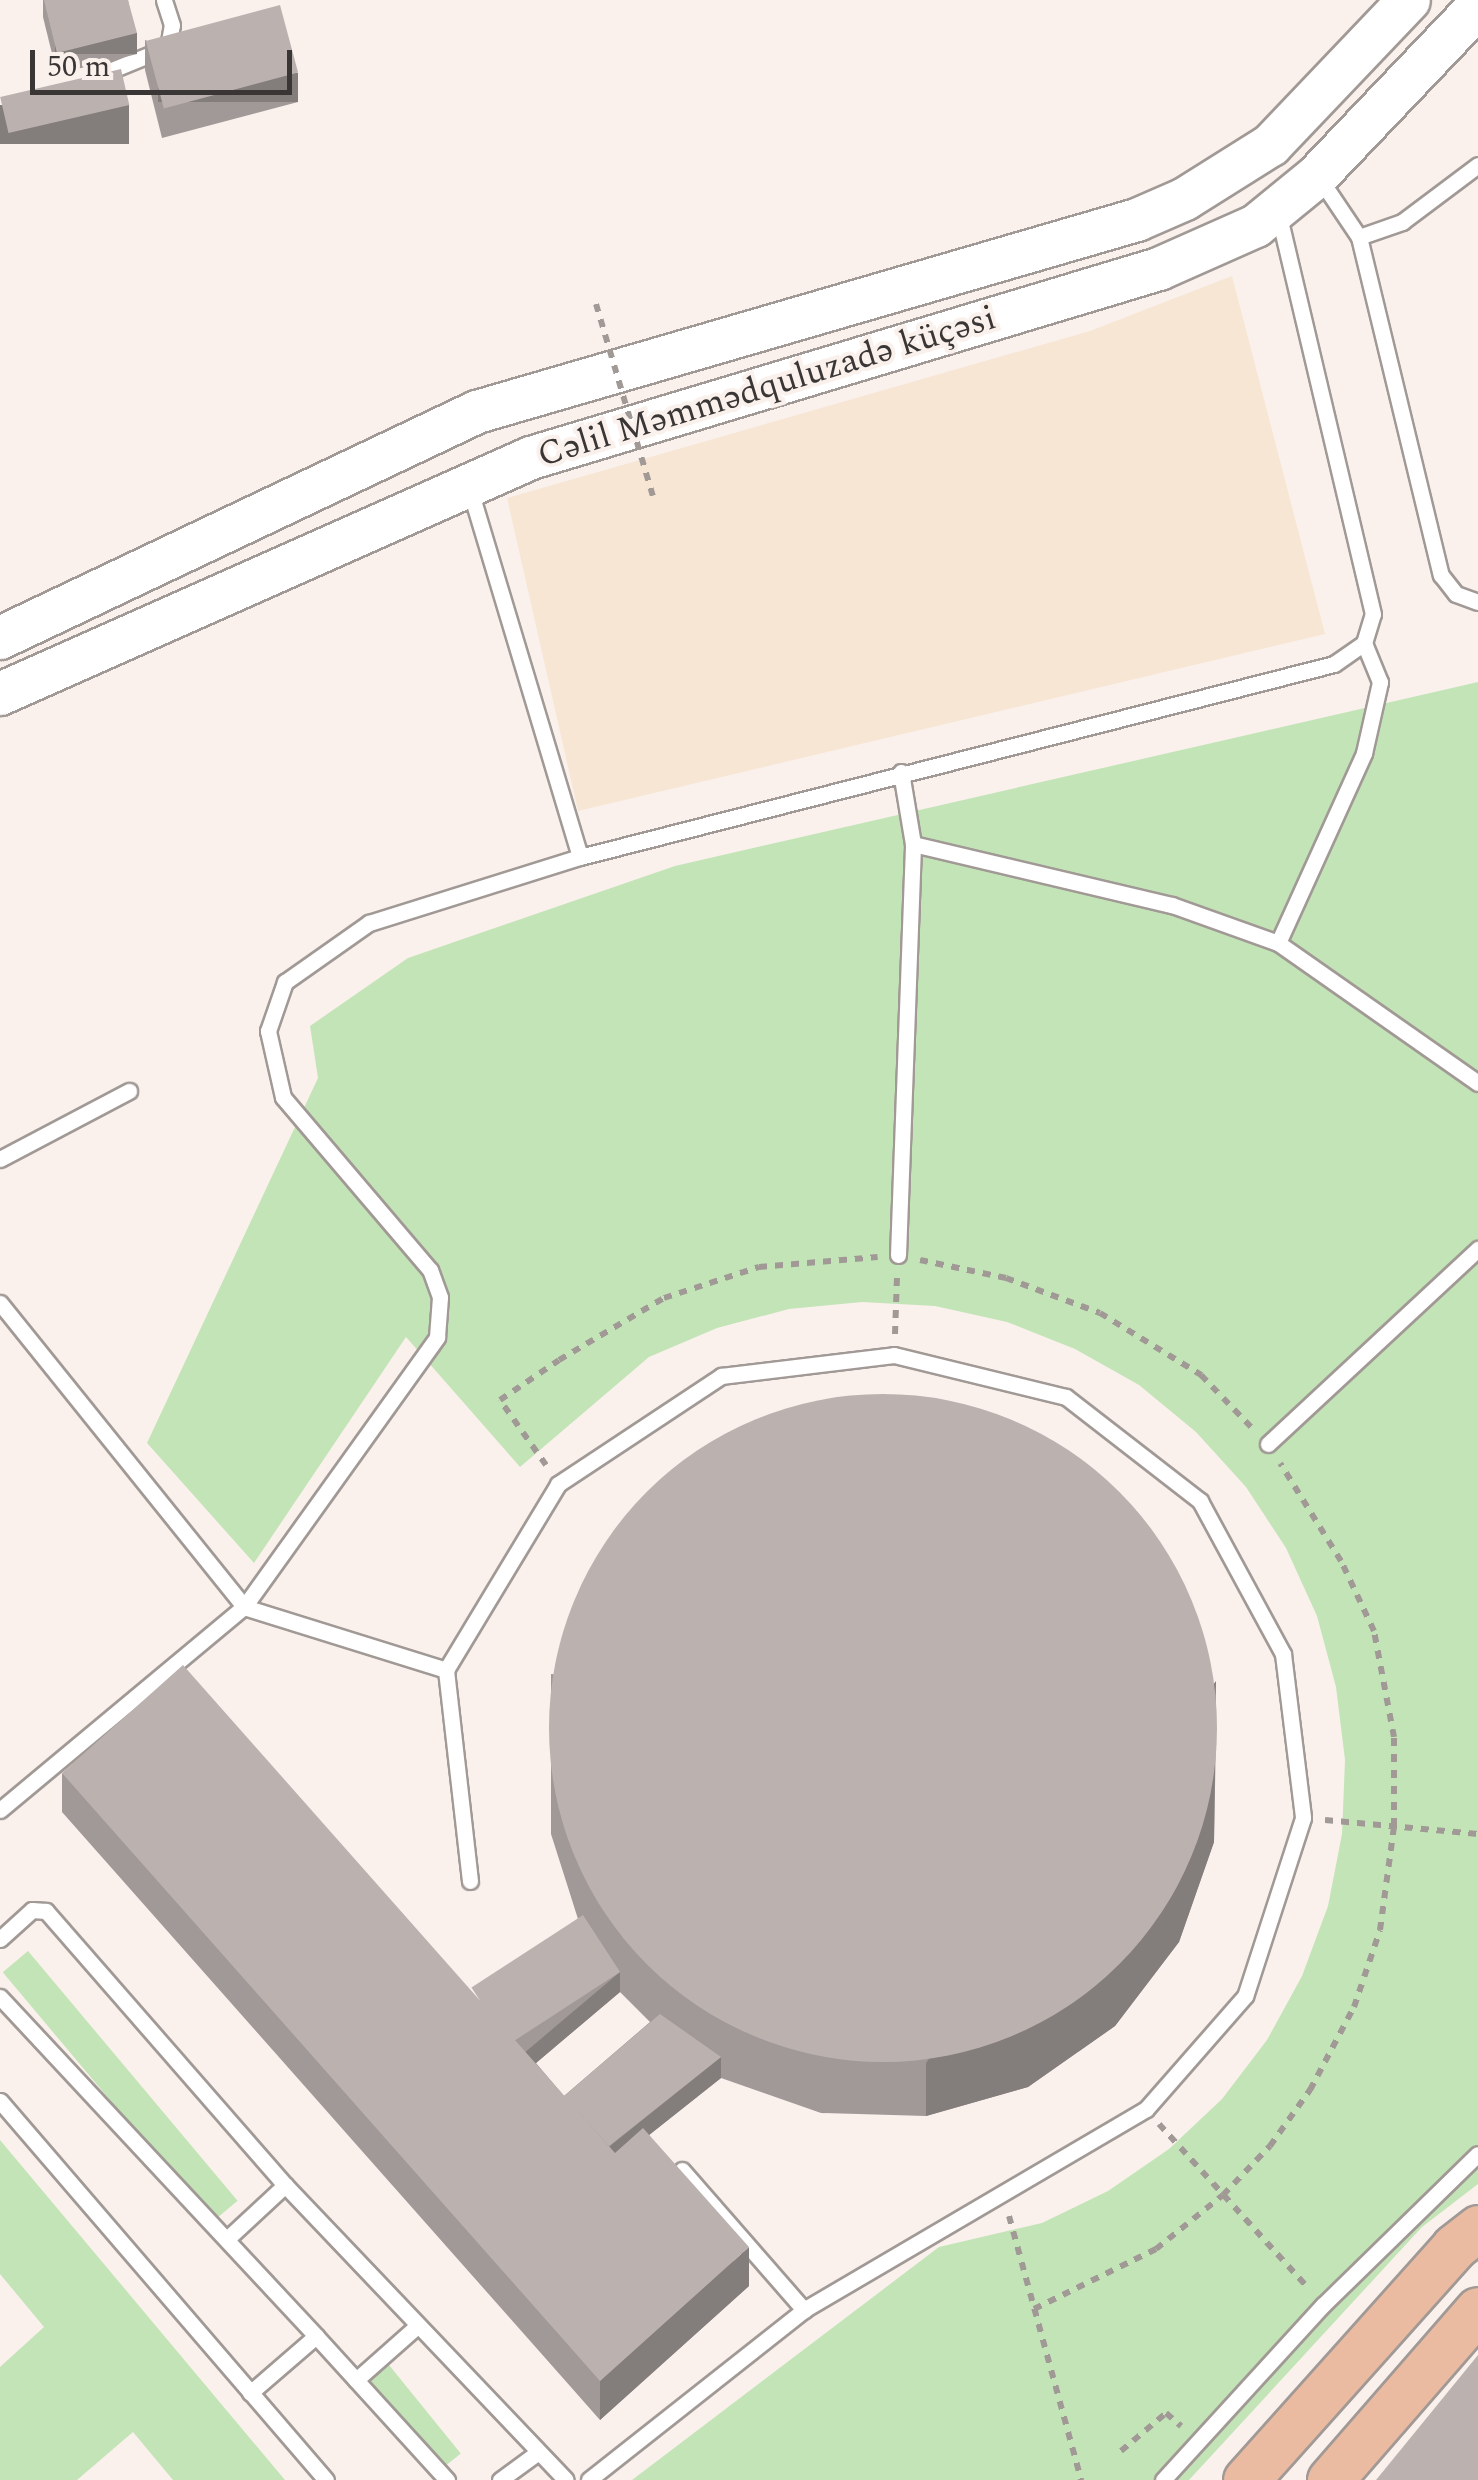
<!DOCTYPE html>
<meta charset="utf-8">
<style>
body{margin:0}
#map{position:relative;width:1478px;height:2480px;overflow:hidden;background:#faf1ed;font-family:Spectral,serif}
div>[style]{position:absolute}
.industrial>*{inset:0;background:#f7e6d4}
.green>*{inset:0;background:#c3e4b7;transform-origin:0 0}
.path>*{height:6px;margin-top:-3px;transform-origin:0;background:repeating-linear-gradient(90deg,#a09996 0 8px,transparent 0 16px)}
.roads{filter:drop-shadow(2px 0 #a19995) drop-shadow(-2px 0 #a19995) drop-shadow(0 2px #a19995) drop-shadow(0 -2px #a19995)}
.service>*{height:15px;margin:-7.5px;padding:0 7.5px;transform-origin:7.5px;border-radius:7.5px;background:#fff}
.secondary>*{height:42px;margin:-21px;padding:0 21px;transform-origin:21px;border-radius:21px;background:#fff}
.primary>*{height:45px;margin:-22.5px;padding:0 22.5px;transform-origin:22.5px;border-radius:22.5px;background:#ebbba1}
.path-bridge>*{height:6px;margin-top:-3px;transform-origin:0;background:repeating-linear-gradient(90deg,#a09996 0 8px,transparent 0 16px)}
.wall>*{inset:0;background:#a19997}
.shaded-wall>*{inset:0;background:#837d7b;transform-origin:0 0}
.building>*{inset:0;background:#bbb2b0;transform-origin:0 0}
.round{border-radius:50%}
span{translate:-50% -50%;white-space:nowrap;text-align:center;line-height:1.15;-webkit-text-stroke:8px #faf1ed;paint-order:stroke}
.street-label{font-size:35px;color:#3a3635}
.scale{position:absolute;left:30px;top:50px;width:262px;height:45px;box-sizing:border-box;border:5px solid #3a3635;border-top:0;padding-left:12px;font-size:30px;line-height:35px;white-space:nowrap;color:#3a3635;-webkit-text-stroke:8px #faf1ed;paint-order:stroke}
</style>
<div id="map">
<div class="industrial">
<div style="clip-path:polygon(1232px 276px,1325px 634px,578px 811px,507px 498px,1090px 331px)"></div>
</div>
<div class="green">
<div style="clip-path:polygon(1478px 682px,1478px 2184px,1422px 2227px,1189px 2480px,632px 2480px,939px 2247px,1042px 2223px,1108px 2191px,1169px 2149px,1222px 2099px,1267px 2040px,1302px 1976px,1328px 1906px,1342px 1834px,1345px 1760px,1336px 1687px,1317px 1616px,1286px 1548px,1246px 1487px,1196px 1432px,1139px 1385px,1075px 1349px,1007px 1322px,935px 1306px,862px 1302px,789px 1309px,717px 1328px,649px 1357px,520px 1467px,406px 1337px,254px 1563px,147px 1443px,318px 1078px,310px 1026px,408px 958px,675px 866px)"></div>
<div style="left:28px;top:1951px;width:326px;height:33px;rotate:50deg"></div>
<div style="clip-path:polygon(0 2140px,285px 2480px,173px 2480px,133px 2432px,77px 2480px,0 2480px,0 2367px,44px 2327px,0 2274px)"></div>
<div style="left:389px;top:2365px;width:114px;height:33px;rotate:51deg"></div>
</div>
<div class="path">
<div style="left:920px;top:1260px;width:88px;rotate:11.8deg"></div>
<div style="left:1006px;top:1278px;width:100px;rotate:20.4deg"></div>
<div style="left:1100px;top:1313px;width:119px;rotate:31.5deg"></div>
<div style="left:1201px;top:1375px;width:76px;rotate:46.1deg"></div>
<div style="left:895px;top:1334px;width:57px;rotate:-88deg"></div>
<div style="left:546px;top:1465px;width:80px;rotate:-125.3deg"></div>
<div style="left:500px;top:1400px;width:71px;rotate:-34.1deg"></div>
<div style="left:559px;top:1360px;width:122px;rotate:-30.6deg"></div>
<div style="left:664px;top:1298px;width:100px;rotate:-18.1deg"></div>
<div style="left:759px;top:1267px;width:119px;rotate:-4.8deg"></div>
<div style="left:1325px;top:1820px;width:154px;rotate:5.2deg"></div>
<div style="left:1159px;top:2124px;width:223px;rotate:47.7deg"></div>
<div style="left:1009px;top:2216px;width:274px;rotate:74.7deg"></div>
<div style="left:1034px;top:2309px;width:136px;rotate:-26.2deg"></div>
<div style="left:1156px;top:2249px;width:86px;rotate:-38.9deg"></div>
<div style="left:1223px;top:2195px;width:68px;rotate:-46.2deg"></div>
<div style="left:1270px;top:2146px;width:69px;rotate:-54.5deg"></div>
<div style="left:1310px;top:2090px;width:94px;rotate:-62.1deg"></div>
<div style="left:1354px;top:2007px;width:81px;rotate:-71.3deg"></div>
<div style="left:1380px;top:1930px;width:105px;rotate:-82.3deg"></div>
<div style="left:1394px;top:1826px;width:89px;rotate:-90deg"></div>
<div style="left:1394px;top:1737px;width:108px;rotate:-100.7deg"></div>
<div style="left:1374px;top:1631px;width:77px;rotate:-115.2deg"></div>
<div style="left:1341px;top:1561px;width:115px;rotate:-121.9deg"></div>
<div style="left:1121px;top:2451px;width:59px;rotate:-40.2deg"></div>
<div style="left:1166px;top:2413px;width:20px;rotate:41deg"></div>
</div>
<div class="roads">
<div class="service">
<div style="left:102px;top:74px;width:71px;rotate:-22.2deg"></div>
<div style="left:168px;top:47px;width:22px;rotate:-80deg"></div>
<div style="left:172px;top:25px;width:26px;rotate:-108deg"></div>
<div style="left:1320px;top:179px;width:70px;rotate:56.1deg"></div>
<div style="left:1359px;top:237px;width:348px;rotate:76.4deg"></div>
<div style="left:1441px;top:575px;width:24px;rotate:52deg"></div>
<div style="left:1456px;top:594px;width:23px;rotate:20deg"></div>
<div style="left:1359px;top:237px;width:46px;rotate:-19.2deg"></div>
<div style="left:1402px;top:222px;width:95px;rotate:-36.9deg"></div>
<div style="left:470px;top:490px;width:383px;rotate:73.3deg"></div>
<div style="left:913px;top:844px;width:266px;rotate:13.3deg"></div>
<div style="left:1172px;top:905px;width:113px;rotate:19.7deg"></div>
<div style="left:1278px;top:943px;width:244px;rotate:35deg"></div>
<div style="left:1278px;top:943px;width:209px;rotate:-65.6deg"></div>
<div style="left:1364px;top:753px;width:73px;rotate:-77.3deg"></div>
<div style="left:1380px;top:682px;width:42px;rotate:-112.3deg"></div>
<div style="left:0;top:1159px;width:146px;rotate:-27.8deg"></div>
<div style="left:898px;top:1255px;width:411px;rotate:-87.9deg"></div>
<div style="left:913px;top:844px;width:73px;rotate:-99.5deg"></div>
<div style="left:0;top:1303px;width:390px;rotate:51.2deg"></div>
<div style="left:244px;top:1607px;width:212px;rotate:17.3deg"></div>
<div style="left:1268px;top:1444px;width:287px;rotate:-42.9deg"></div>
<div style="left:0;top:1810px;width:317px;rotate:-39.8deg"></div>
<div style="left:244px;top:1607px;width:332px;rotate:-54.4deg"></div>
<div style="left:437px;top:1337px;width:40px;rotate:-85.7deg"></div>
<div style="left:440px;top:1297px;width:29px;rotate:-110deg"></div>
<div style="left:430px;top:1270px;width:227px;rotate:-130.4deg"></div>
<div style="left:283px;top:1097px;width:68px;rotate:-102.8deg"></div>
<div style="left:268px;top:1031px;width:52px;rotate:-70.9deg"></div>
<div style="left:285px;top:982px;width:103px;rotate:-35.1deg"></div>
<div style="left:369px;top:923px;width:221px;rotate:-17.4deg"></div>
<div style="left:580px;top:857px;width:778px;rotate:-14.36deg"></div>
<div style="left:1334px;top:664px;width:37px;rotate:-35deg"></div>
<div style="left:1364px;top:643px;width:30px;rotate:-73deg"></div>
<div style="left:1373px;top:614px;width:412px;rotate:-103.3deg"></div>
<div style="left:470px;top:1881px;width:212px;rotate:-96.5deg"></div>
<div style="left:446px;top:1670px;width:217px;rotate:-58.9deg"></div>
<div style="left:558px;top:1484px;width:196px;rotate:-33.5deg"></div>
<div style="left:721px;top:1376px;width:174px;rotate:-6.9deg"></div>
<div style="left:894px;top:1355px;width:177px;rotate:13.7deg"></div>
<div style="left:1066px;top:1397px;width:170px;rotate:37.8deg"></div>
<div style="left:1200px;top:1501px;width:174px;rotate:61.5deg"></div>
<div style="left:1283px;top:1654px;width:165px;rotate:83deg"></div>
<div style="left:1303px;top:1818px;width:187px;rotate:108deg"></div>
<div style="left:1245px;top:1996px;width:150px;rotate:131.2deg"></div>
<div style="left:1146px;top:2109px;width:397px;rotate:149.6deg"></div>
<div style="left:804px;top:2310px;width:274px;rotate:141.7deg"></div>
<div style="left:0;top:1939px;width:43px;rotate:-42.2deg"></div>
<div style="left:32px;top:1910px;width:14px;rotate:4deg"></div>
<div style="left:46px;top:1911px;width:364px;rotate:48.9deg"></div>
<div style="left:285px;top:2185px;width:407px;rotate:46.4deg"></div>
<div style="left:0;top:1997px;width:463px;rotate:47deg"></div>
<div style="left:316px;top:2336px;width:87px;rotate:139.2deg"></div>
<div style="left:0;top:2101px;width:500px;rotate:49.3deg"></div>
<div style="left:682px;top:2170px;width:186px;rotate:48.9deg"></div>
<div style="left:228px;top:2238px;width:78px;rotate:-42.9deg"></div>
<div style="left:316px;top:2336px;width:195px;rotate:47.7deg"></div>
<div style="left:356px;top:2380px;width:81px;rotate:-41.5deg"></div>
<div style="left:500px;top:2480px;width:46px;rotate:-36.1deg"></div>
<div style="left:1163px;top:2480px;width:237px;rotate:-47.6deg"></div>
<div style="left:1323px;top:2305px;width:216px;rotate:-44.3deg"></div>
</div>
<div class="secondary">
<div style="left:0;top:638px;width:528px;rotate:-25.35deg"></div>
<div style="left:477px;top:412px;width:687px;rotate:-16.22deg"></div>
<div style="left:1137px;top:220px;width:52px;rotate:-23.6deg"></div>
<div style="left:1185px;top:199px;width:102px;rotate:-32.1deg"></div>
<div style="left:1271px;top:145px;width:200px;rotate:-46.4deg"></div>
<div style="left:0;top:694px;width:581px;rotate:-23.96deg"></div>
<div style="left:531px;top:458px;width:656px;rotate:-16.75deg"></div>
<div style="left:1159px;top:269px;width:106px;rotate:-23.9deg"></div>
<div style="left:1256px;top:226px;width:79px;rotate:-39.3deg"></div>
<div style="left:1317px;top:176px;width:233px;rotate:-46.4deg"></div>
</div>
<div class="primary">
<div style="left:1246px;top:2480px;width:312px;rotate:-48.2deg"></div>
<div style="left:1454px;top:2247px;width:31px;rotate:-38deg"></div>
<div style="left:1330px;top:2480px;width:225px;rotate:-49deg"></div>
</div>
</div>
<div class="path-bridge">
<div style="left:596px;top:304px;width:200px;rotate:73.5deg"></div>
</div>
<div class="wall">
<div style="clip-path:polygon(43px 0,128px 0,137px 54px,57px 74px,43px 17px)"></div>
<div style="clip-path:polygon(145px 40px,298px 102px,162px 138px,145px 70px)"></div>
<div style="clip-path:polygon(evenodd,551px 1674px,1216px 1735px,1214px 1842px,1179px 1942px,1115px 2026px,1028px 2087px,926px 2116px,821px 2113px,721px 2078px,649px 2135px,749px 2286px,600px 2420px,62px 1812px,62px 1773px,481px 2001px,578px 1919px,551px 1834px,551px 1674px,620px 1992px,650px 2022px,564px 2096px,536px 2063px,620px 1992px)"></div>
</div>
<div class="shaded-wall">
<div style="left:137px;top:33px;width:21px;height:82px;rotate:90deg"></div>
<div style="left:298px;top:73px;width:29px;height:140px;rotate:90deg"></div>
<div style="left:129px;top:105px;width:39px;height:133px;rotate:90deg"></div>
<div style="clip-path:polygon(1216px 1681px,1214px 1842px,1179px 1942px,1115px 2026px,1028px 2087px,926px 2116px,926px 2063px)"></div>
<div style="clip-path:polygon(620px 1972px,620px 1992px,516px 2080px,516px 2060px)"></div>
<div style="clip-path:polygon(721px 2057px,721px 2078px,600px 2174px,600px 2154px)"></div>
<div style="clip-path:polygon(749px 2247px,749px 2286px,600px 2420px,600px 2381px)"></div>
</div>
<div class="building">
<div style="clip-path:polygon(44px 0,128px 0,137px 33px,57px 53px)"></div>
<div style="left:280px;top:5px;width:70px;height:139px;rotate:75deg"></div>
<div style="left:121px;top:69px;width:37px;height:124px;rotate:77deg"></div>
<div class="round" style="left:549px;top:1394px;width:668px;height:668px"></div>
<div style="clip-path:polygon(183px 1665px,615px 2153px,643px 2128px,749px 2247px,600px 2381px,62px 1773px)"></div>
<div style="left:583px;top:1915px;width:68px;height:133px;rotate:57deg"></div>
<div style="clip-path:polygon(660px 2014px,721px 2057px,609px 2146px,564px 2096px)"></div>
<div style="clip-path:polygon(1478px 2355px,1478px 2480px,1376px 2480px)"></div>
</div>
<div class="street-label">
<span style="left:767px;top:387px;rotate:-17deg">Cəlil Məmmədquluzadə küçəsi</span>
</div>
<div class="scale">50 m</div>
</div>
